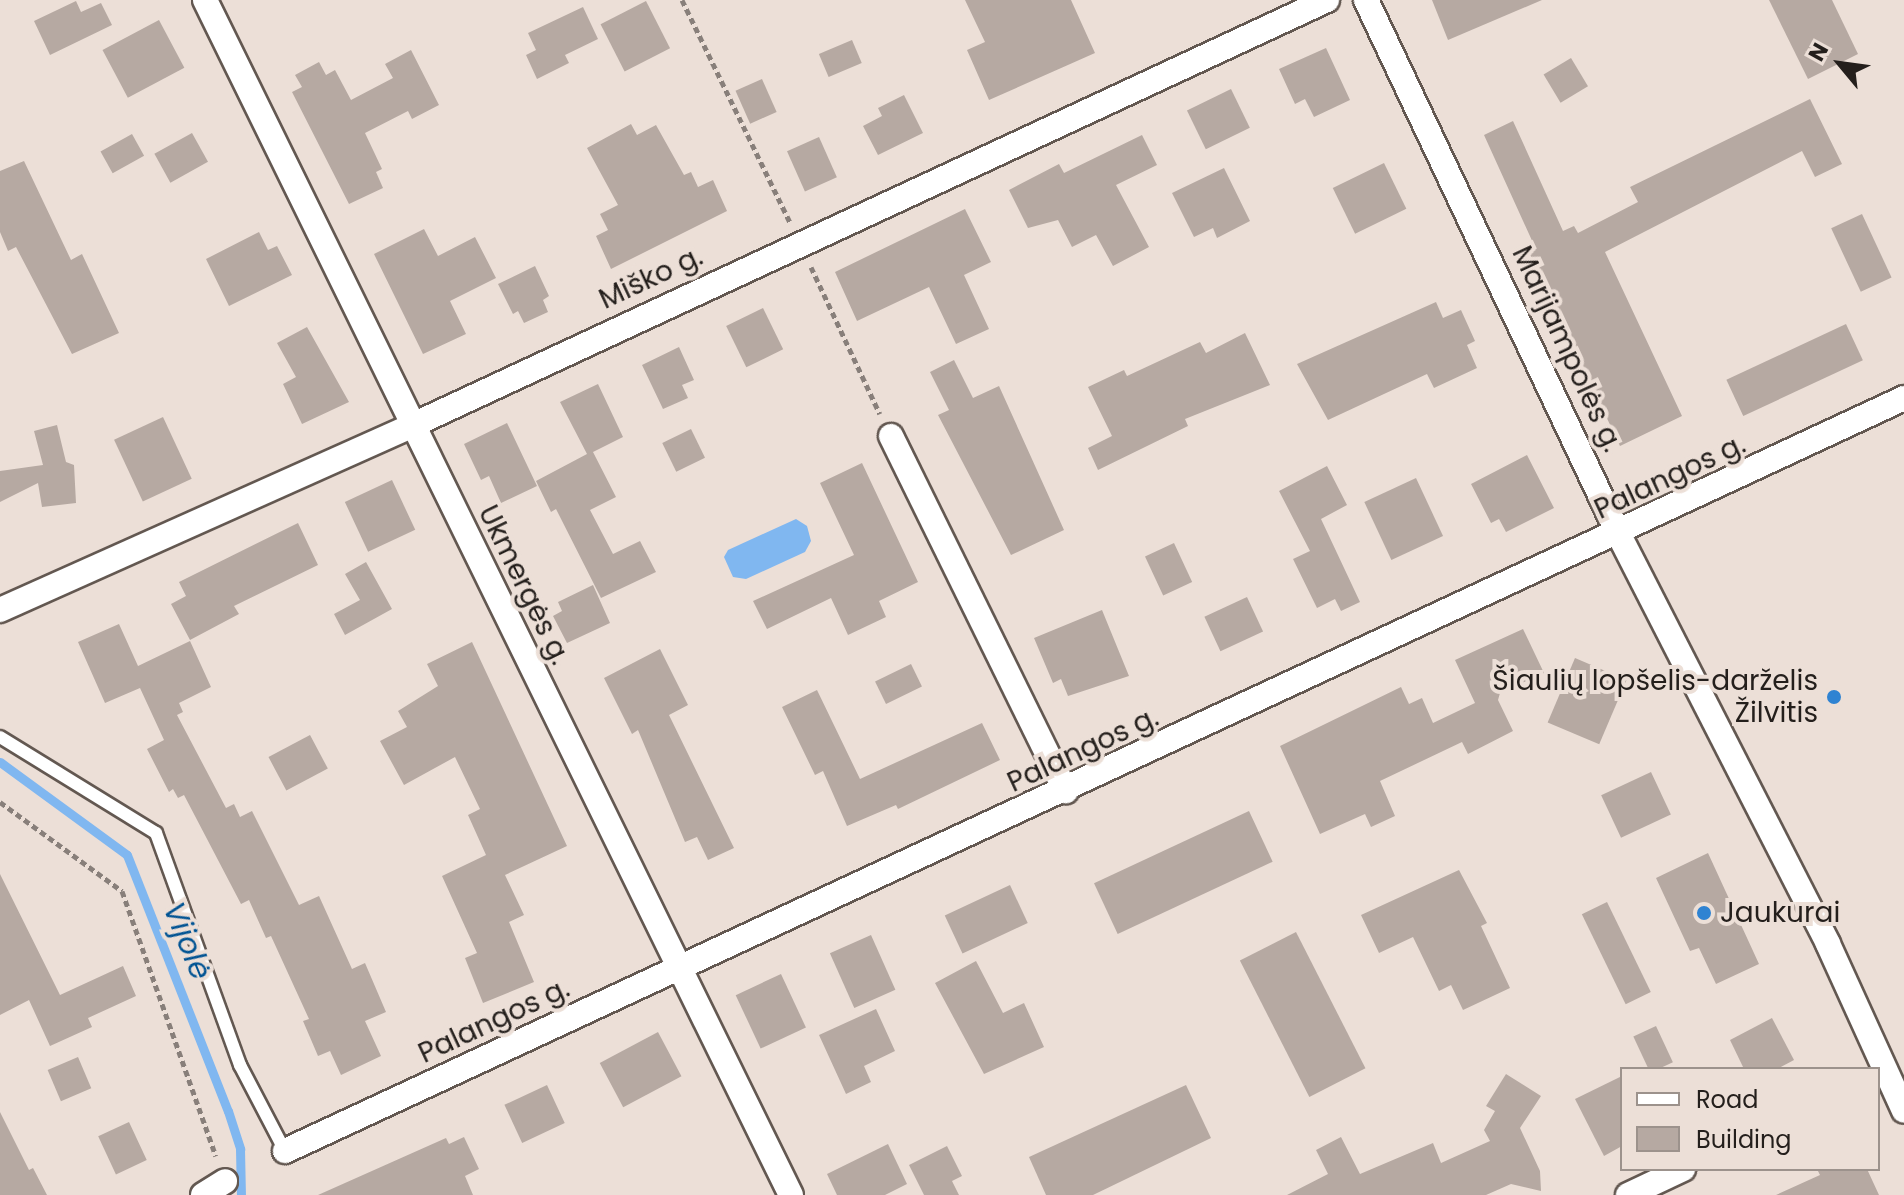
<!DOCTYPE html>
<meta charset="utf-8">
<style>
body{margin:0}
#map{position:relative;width:1904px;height:1195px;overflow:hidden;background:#ecdfd7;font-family:Poppins,sans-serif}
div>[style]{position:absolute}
.water>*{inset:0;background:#80b7f0}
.stream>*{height:9px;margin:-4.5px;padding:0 4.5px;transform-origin:4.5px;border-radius:4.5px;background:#80b7f0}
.building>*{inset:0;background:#b6a9a2;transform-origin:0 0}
.path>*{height:5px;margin-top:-2.5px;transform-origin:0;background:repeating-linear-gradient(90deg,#887f7a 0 6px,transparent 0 10px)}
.roads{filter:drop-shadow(2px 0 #635851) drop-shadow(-2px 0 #635851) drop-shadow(0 2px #635851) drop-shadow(0 -2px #635851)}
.lane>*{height:12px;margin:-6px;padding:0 6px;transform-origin:6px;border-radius:6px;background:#fff}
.street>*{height:24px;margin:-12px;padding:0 12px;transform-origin:12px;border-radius:12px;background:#fff}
.dots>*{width:22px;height:22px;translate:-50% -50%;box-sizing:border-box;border:4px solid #ecdfd7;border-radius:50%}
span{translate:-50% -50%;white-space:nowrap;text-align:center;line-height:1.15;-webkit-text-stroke:8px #ecdfd7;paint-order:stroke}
.street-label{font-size:28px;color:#241f1c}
.poi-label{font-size:28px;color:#241f1c}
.right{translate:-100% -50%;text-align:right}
.left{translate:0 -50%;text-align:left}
.water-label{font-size:30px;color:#005393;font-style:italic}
.legend{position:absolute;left:1620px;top:1067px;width:260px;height:104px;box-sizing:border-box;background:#ecdfd7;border:2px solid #9c928c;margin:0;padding:10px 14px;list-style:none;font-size:24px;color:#241f1c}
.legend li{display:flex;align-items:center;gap:16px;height:40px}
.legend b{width:40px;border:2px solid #9c928c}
.north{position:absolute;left:1800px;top:24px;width:80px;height:80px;-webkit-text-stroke:6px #ecdfd7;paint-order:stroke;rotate:299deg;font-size:22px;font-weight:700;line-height:32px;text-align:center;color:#241f1c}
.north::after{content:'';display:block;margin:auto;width:28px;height:36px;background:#241f1c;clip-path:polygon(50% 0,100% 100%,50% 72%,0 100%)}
</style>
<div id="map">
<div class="water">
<div style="clip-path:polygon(796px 519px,807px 526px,811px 541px,805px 552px,746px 579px,733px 577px,724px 557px,728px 550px)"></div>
</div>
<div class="stream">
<div style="left:0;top:762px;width:157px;rotate:36.2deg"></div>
<div style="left:127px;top:855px;width:275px;rotate:68.5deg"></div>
<div style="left:228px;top:1111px;width:40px;rotate:72deg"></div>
<div style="left:240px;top:1149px;width:46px;rotate:88.8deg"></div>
</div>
<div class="building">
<div style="clip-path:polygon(965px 0,1071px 0,1095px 53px,989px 100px,967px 50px,985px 42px)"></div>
<div style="clip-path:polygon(1432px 0,1542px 0,1448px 40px)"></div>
<div style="clip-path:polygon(1769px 0,1832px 0,1858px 54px,1808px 79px)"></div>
<div style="clip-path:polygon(76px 1px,81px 12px,101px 3px,112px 25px,50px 55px,34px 21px)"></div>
<div style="left:646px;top:1px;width:53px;height:51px;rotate:63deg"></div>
<div style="clip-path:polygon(583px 7px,598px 39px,565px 55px,569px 63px,537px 79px,526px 55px,536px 50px,528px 33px)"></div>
<div style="left:159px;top:20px;width:54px;height:64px;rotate:62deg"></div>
<div style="left:852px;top:40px;width:25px;height:36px;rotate:67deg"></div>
<div style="clip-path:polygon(1326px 48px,1350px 100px,1314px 117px,1305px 99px,1295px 104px,1279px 69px)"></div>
<div style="clip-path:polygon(411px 50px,439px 105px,412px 119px,408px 111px,365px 133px,382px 169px,376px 172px,383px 188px,349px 204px,292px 92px,302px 87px,295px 75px,319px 62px,326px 75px,335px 70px,351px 100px,393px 78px,385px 64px)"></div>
<div style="left:1571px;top:58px;width:33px;height:32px;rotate:59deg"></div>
<div style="left:762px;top:79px;width:36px;height:29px;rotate:66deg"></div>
<div style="left:1231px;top:89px;width:43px;height:49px;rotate:64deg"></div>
<div style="clip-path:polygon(904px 95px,923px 133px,878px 155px,863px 126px,882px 116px,878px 108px)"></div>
<div style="clip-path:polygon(1810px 99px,1842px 164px,1815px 177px,1802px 151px,1605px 252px,1682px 416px,1620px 446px,1527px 248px,1534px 245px,1484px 135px,1513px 121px,1563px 231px,1574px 226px,1578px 233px,1638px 202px,1630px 187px)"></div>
<div style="clip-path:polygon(631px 124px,637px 135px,656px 125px,684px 175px,691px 172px,698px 187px,713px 180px,727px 211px,611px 269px,596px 236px,608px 230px,600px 214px,618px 205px,587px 148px)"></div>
<div style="left:192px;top:133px;width:33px;height:43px;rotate:61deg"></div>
<div style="left:132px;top:134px;width:25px;height:36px;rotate:61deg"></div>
<div style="clip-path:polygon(1142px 135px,1157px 165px,1116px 185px,1149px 247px,1113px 266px,1096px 235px,1072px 247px,1058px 220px,1028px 228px,1009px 190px,1059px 164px,1064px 173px)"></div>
<div style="left:819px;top:137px;width:44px;height:35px;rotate:66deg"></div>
<div style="clip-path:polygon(24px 161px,71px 260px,82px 254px,119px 333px,72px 354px,16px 247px,8px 251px,0 232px,0 171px)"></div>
<div style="left:1384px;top:163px;width:51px;height:57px;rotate:64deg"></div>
<div style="clip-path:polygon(1224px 168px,1250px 221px,1217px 238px,1213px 228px,1194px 237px,1172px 193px)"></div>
<div style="clip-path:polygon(965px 209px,991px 262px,964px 275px,989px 329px,956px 344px,929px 287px,857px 321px,835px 272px)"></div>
<div style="left:1862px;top:214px;width:70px;height:34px;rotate:65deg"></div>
<div style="clip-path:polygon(424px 229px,438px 256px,475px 237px,496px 278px,450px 301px,466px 334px,423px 354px,374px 254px)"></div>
<div style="clip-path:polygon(259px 232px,268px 250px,277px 246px,292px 275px,229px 306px,206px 259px)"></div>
<div style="clip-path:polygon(535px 266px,549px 296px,543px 300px,548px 312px,524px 323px,518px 311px,513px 314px,498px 284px)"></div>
<div style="clip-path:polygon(1436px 302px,1443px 318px,1461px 310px,1475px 341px,1467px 345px,1477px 368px,1434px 388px,1427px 374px,1328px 420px,1297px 364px)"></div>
<div style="left:763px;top:308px;width:46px;height:41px;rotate:64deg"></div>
<div style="left:1846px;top:324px;width:40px;height:132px;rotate:65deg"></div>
<div style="clip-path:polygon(307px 327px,349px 402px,302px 424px,283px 384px,296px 377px,277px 343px)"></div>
<div style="clip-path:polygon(1245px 333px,1270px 385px,1185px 419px,1188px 426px,1098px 470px,1088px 448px,1112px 436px,1088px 387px,1124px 370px,1127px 376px,1200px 342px,1206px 353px)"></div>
<div style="clip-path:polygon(679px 347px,694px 380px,682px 385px,688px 398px,663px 409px,642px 365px)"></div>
<div style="clip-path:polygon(954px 360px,973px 398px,999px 386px,1064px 530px,1011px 555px,938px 415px,949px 410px,930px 372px)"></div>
<div style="clip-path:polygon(598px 384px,623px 437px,593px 452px,616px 497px,590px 510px,613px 554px,640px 541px,656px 572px,601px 598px,556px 509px,551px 512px,536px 481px,587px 454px,560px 402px)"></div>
<div style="left:163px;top:417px;width:68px;height:54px;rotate:65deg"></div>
<div style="clip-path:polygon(507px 423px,537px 486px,501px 503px,489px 476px,481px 480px,464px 444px)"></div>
<div style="clip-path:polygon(57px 425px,66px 462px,74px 465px,76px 503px,42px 507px,38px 483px,0 502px,0 471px,43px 465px,34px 431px)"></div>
<div style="left:691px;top:429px;width:32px;height:32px;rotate:64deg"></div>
<div style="clip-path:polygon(1527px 455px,1554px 508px,1506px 532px,1499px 519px,1491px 523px,1471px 484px)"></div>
<div style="clip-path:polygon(862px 463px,918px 582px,879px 601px,886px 617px,848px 635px,831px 598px,767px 629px,753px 601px,854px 555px,820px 483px)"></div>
<div style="clip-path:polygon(1327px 466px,1347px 505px,1321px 519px,1360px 602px,1341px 611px,1335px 599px,1317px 608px,1293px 559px,1310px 551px,1279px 491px)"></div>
<div style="left:1416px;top:478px;width:64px;height:57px;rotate:65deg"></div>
<div style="left:392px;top:480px;width:55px;height:52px;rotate:65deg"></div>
<div style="clip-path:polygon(298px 523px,318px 565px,234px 606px,239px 614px,190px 640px,171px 604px,186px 596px,179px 582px)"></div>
<div style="left:1174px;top:543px;width:43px;height:32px;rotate:65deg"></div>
<div style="clip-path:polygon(366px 562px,392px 609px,345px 635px,334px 614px,360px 600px,345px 574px)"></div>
<div style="clip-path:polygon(593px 585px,610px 623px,567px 643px,553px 616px,562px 611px,558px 602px)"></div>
<div style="left:1247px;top:597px;width:38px;height:47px;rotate:65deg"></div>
<div style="clip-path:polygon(1102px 610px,1129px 676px,1068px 696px,1061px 679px,1053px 683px,1034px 638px)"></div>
<div style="clip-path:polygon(119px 624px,138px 666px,190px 641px,211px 687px,179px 703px,183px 712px,177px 715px,226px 808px,234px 804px,240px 817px,252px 811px,299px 905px,319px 896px,352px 969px,365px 963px,386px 1012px,365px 1021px,381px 1056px,341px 1075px,330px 1051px,318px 1056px,303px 1021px,309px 1019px,271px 936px,266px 938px,249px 900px,241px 904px,184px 795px,178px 798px,173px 789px,169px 792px,147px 749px,164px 740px,140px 688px,105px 703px,78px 642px)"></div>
<div style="clip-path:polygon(1523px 629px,1544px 673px,1500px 693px,1498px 700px,1513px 731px,1468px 754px,1462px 742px,1380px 781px,1395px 816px,1371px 827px,1365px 814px,1320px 834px,1280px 746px,1401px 687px,1409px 704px,1422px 698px,1433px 723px,1475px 703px,1455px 660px)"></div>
<div style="clip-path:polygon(472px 642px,567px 846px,505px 875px,524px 915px,509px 922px,534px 982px,483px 1003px,465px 958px,477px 953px,442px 876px,486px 855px,468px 815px,480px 809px,455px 757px,404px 785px,380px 741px,407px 727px,398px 711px,438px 686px,427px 664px)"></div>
<div style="clip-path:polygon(660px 649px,688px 705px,669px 715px,734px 848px,708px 860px,697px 837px,685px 842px,638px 730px,632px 734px,604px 678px)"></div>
<div style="left:1575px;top:658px;width:56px;height:70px;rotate:23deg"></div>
<div style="left:911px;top:664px;width:25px;height:40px;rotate:64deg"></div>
<div style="clip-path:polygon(817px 690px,860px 779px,982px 723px,1000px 760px,898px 809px,896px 805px,847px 826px,823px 771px,815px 775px,782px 707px)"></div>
<div style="left:310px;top:735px;width:38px;height:47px;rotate:62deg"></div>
<div style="left:1651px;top:772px;width:47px;height:55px;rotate:65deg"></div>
<div style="left:1249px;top:811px;width:56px;height:171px;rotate:65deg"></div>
<div style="clip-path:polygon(1708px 853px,1759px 964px,1716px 984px,1699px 948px,1690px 951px,1656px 878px)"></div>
<div style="clip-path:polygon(1459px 870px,1487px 923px,1481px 926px,1510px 988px,1463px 1010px,1451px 985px,1439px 991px,1413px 937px,1379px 953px,1361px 915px)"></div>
<div style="clip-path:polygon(0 874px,60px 995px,123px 966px,136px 996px,88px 1018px,92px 1027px,50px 1046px,29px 1000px,0 1015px)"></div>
<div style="left:1010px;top:885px;width:42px;height:72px;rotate:65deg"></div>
<div style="left:1607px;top:902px;width:100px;height:28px;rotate:64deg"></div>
<div style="left:1296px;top:932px;width:153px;height:63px;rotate:63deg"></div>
<div style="left:871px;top:935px;width:60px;height:45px;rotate:66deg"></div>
<div style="clip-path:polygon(976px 961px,1003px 1013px,1024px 1003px,1044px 1047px,984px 1074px,935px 983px)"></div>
<div style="left:781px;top:974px;width:59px;height:50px;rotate:65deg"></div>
<div style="clip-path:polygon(876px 1009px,895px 1051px,864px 1066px,871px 1082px,846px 1094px,819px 1035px)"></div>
<div style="clip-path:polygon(1772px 1018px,1794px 1060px,1777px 1069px,1744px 1069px,1730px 1040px)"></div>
<div style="left:1656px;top:1026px;width:40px;height:25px;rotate:65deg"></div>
<div style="left:658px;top:1032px;width:50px;height:66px;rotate:62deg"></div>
<div style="left:78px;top:1057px;width:34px;height:33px;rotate:67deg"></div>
<div style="clip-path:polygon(1506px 1074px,1541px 1096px,1520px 1128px,1540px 1171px,1541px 1191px,1511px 1184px,1486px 1195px,1287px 1195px,1328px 1174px,1316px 1150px,1341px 1137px,1360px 1174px,1433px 1143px,1441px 1163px,1490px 1141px,1484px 1130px,1495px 1111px,1486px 1106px)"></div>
<div style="clip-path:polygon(1622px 1076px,1622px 1146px,1604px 1156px,1575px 1099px)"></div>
<div style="left:547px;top:1085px;width:42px;height:47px;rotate:65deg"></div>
<div style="clip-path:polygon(1186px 1085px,1211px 1138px,1093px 1195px,1046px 1195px,1029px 1157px)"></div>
<div style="clip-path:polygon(0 1112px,29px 1170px,33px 1168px,47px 1195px,0 1195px)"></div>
<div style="left:129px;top:1122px;width:42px;height:34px;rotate:65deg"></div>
<div style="clip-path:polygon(464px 1137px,479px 1169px,465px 1176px,473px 1195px,318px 1195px,446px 1138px,449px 1144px)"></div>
<div style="clip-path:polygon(888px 1144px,907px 1184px,885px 1195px,837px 1195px,827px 1174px)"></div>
<div style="clip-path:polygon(947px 1146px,962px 1176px,952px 1181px,959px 1195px,924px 1195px,909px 1165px)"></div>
<div style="clip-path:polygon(1817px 1169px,1867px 1169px,1879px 1195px,1776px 1195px,1820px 1175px)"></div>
</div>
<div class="path">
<div style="left:682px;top:0;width:247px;rotate:64.1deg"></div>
<div style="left:811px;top:267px;width:162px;rotate:64.9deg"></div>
<div style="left:0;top:802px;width:151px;rotate:36.1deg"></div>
<div style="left:122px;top:891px;width:281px;rotate:70.5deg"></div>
</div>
<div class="roads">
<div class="lane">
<div style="left:0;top:737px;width:183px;rotate:31.6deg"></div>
<div style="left:156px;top:833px;width:247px;rotate:70.1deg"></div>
<div style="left:240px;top:1065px;width:97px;rotate:62.4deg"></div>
</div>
<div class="street">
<div style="left:205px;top:0;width:1331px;rotate:63.88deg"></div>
<div style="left:1366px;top:0;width:592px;rotate:64.69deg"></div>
<div style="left:1619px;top:535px;width:459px;rotate:62.9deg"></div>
<div style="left:1828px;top:944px;width:183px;rotate:65.5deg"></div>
<div style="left:891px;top:436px;width:396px;rotate:63.8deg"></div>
<div style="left:0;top:610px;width:453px;rotate:-24.1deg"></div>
<div style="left:413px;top:425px;width:1008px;rotate:-24.94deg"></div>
<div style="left:285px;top:1151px;width:1786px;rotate:-24.94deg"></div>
<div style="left:203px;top:1195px;width:26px;rotate:-32deg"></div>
<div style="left:1628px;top:1195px;width:61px;rotate:-25.3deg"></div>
</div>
</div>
<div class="dots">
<div style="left:1834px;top:697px;background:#2f83d2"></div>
<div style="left:1704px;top:913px;background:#2f83d2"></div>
</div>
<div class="street-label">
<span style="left:651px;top:278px;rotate:-25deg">Miško g.</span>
<span style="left:1567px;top:349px;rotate:65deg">Marijampolės g.</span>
<span style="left:1670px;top:477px;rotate:-25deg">Palangos g.</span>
<span style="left:524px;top:585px;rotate:64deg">Ukmergės g.</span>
<span style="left:1083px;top:750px;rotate:-25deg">Palangos g.</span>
<span style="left:494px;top:1021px;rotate:-25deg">Palangos g.</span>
</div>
<div class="poi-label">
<span class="right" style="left:1818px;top:697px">Šiaulių lopšelis-darželis<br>Žilvitis</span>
<span class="left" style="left:1720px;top:913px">Jaukurai</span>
</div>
<div class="water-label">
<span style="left:187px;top:941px;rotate:68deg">Vijolė</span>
</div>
<ul class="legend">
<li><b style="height:10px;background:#fff"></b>Road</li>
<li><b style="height:22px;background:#b6a9a2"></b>Building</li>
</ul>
<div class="north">N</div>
</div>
